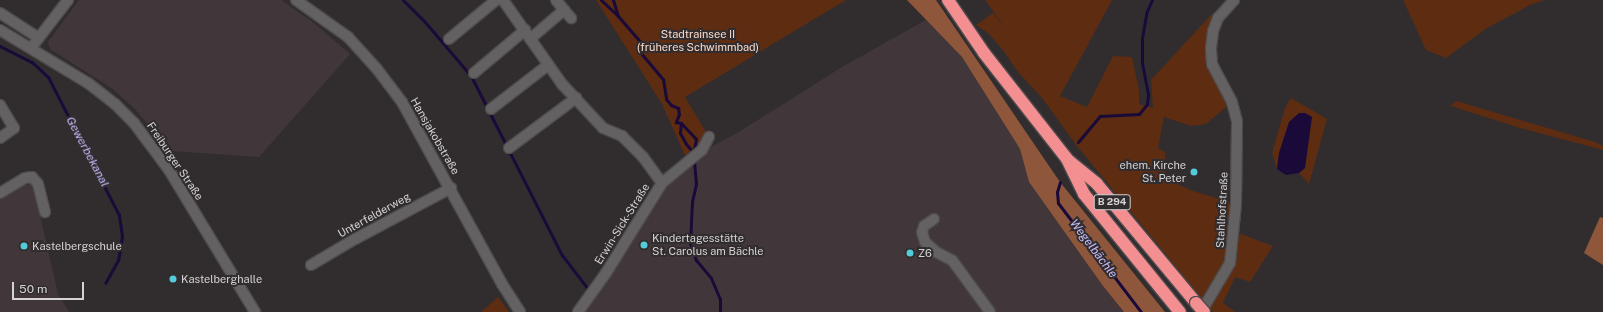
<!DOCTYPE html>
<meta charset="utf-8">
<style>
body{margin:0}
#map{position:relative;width:1603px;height:312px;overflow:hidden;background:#312d2f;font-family:"Public Sans",sans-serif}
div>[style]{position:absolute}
.built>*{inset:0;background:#41373b}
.green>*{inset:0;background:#5d2c11}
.forest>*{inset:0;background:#8e563a}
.water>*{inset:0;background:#1a0a39}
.stream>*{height:3px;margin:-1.5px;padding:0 1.5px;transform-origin:1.5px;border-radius:1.5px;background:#1a0a39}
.roads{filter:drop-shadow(1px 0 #4e4b4c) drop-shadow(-1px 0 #4e4b4c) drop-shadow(0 1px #4e4b4c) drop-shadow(0 -1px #4e4b4c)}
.minor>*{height:10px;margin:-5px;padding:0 5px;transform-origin:5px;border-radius:5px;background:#646162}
.highway>*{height:12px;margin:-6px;padding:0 6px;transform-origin:6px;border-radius:6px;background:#f38e91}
.bridges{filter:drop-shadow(1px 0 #4e4b4c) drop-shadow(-1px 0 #4e4b4c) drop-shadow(0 1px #4e4b4c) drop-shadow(0 -1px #4e4b4c)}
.highway-bridge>*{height:12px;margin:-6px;padding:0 6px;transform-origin:6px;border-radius:6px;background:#f38e91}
.dots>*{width:11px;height:11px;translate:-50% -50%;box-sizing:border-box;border:2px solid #312d2f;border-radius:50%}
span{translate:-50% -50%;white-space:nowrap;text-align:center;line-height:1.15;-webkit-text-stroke:4px #312d2f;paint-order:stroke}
.shield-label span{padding:1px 3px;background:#312d2f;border:1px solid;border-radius:3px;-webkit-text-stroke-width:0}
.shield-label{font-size:10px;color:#d6d3d4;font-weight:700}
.park-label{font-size:11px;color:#fcd9c8}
.street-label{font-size:11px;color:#d6d3d4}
.poi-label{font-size:11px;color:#d6d3d4}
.right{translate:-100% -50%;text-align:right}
.left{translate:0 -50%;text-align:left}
.water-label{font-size:12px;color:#c9bdff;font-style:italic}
.scale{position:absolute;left:12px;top:282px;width:72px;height:18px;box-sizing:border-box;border:2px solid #d6d3d4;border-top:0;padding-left:5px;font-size:12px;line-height:14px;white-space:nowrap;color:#d6d3d4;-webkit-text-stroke:3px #312d2f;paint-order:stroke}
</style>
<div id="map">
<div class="built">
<div style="clip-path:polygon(79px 0,281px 0,314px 23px,350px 54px,259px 157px,171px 151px,135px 109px,113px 89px,50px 49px,48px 42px)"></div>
<div style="clip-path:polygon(926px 20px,962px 57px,1020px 149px,1029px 182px,1103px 286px,1124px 312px,572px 312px,590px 288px,662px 173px,739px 132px,842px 67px)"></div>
<div style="clip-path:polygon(23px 184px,33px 185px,58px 294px,69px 312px,0 312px,0 197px)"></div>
</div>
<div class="green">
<div style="clip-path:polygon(596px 0,846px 0,685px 97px,712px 142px,688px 162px,662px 104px)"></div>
<div style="clip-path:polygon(985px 0,1112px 0,1060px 96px,1087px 107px,1113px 56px,1132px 57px,1139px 90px,1139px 104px,1153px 108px,1151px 80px,1211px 15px,1218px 18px,1211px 48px,1232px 102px,1206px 124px,1191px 126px,1164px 117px,1158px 148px,1165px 152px,1165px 179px,1193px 191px,1236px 204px,1233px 231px,1273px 246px,1250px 282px,1235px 277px,1223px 303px,1235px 312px,1213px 312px,1077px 146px,1042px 98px,1018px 72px,1003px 50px,988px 33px,976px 25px,993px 13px,1006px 29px)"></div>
<div style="clip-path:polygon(1403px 0,1545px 0,1530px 5px,1487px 28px,1446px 58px,1426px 50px)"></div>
<div style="clip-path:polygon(1291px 98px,1327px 119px,1309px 184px,1299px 173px,1305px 168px,1279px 153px,1277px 169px,1272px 153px,1285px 108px)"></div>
<div style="clip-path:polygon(1456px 101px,1595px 142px,1603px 146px,1603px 150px,1520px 128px,1451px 106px)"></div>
<div style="clip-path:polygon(498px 297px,509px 312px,481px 312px)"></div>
</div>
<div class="forest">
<div style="clip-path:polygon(907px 0,936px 0,1060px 182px,1165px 312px,1124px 312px,1103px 286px,1029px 182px,1020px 149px,962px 57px)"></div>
<div style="clip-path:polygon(1600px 217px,1603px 218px,1603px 265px,1584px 253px)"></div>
</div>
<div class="water">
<div style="clip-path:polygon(1299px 113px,1305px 113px,1312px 117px,1305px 168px,1299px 173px,1286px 175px,1277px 169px,1279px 153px,1289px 122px)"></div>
</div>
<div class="stream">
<div style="left:403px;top:0;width:31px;rotate:45deg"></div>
<div style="left:425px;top:22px;width:71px;rotate:49.6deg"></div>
<div style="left:471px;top:76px;width:201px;rotate:63.1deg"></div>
<div style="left:562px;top:255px;width:43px;rotate:52.6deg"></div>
<div style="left:601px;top:0;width:22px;rotate:43deg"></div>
<div style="left:613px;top:0;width:17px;rotate:73deg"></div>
<div style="left:618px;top:16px;width:35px;rotate:49deg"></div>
<div style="left:641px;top:42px;width:10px;rotate:96deg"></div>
<div style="left:640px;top:52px;width:35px;rotate:50deg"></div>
<div style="left:663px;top:79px;width:20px;rotate:81deg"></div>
<div style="left:666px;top:99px;width:8px;rotate:50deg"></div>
<div style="left:671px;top:105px;width:8px;rotate:23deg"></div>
<div style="left:678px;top:108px;width:6px;rotate:81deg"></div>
<div style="left:679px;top:114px;width:9px;rotate:111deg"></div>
<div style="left:676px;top:122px;width:5px;rotate:11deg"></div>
<div style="left:681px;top:123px;width:22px;rotate:47deg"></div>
<div style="left:696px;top:139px;width:14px;rotate:102deg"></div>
<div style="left:0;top:46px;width:37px;rotate:27deg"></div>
<div style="left:33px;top:63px;width:21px;rotate:43deg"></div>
<div style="left:48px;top:77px;width:155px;rotate:62.8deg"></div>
<div style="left:119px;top:215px;width:21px;rotate:82deg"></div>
<div style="left:122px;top:236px;width:24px;rotate:99deg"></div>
<div style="left:118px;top:260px;width:26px;rotate:119deg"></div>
<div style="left:681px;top:123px;width:10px;rotate:96deg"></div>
<div style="left:680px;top:133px;width:13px;rotate:61deg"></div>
<div style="left:686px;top:144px;width:11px;rotate:49deg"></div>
<div style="left:1078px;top:142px;width:34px;rotate:-50deg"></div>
<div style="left:1100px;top:116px;width:39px;rotate:-3deg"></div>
<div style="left:1139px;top:114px;width:13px;rotate:-51deg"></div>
<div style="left:1147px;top:104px;width:10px;rotate:-84deg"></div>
<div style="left:1148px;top:94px;width:32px;rotate:-101deg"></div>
<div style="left:1142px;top:63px;width:25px;rotate:-90deg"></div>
<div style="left:1142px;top:38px;width:27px;rotate:-80deg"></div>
<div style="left:1147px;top:11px;width:12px;rotate:-66deg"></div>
<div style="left:694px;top:161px;width:23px;rotate:85deg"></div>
<div style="left:696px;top:184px;width:18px;rotate:103deg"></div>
<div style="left:692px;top:202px;width:41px;rotate:92.8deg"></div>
<div style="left:690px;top:243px;width:18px;rotate:71deg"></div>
<div style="left:696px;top:260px;width:23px;rotate:50deg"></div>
<div style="left:711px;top:278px;width:23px;rotate:67deg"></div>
<div style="left:720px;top:299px;width:13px;rotate:90deg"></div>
<div style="left:1060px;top:182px;width:10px;rotate:107deg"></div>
<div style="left:1057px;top:192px;width:11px;rotate:85deg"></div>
<div style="left:1058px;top:203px;width:137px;rotate:52.7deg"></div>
</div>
<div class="roads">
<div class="minor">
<div style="left:296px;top:0;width:64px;rotate:35.4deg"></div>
<div style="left:348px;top:37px;width:43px;rotate:47.8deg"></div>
<div style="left:377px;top:69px;width:41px;rotate:52.9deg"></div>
<div style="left:402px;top:102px;width:208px;rotate:61.2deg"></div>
<div style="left:502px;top:284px;width:33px;rotate:57deg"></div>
<div style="left:503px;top:0;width:103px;rotate:54.9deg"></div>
<div style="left:562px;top:84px;width:60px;rotate:47deg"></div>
<div style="left:603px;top:128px;width:21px;rotate:23deg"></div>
<div style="left:622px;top:136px;width:30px;rotate:45deg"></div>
<div style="left:643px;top:157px;width:32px;rotate:54deg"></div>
<div style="left:556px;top:0;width:13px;rotate:51deg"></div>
<div style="left:0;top:13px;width:46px;rotate:32.7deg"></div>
<div style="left:0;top:30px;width:103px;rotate:31.1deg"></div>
<div style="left:88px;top:83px;width:34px;rotate:38deg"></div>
<div style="left:115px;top:104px;width:27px;rotate:45deg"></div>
<div style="left:134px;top:123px;width:59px;rotate:53.3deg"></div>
<div style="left:169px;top:170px;width:166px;rotate:58.8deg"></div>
<div style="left:449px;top:39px;width:61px;rotate:-39.7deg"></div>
<div style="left:530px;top:39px;width:45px;rotate:-40.5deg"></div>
<div style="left:564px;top:10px;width:11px;rotate:49deg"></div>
<div style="left:31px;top:48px;width:61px;rotate:-52.4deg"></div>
<div style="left:474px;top:73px;width:67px;rotate:-40.1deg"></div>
<div style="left:0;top:105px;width:27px;rotate:59deg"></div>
<div style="left:14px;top:128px;width:17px;rotate:144deg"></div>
<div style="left:491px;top:109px;width:72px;rotate:-37.7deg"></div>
<div style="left:509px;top:148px;width:84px;rotate:-36.7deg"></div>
<div style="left:0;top:193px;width:29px;rotate:-31deg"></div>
<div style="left:25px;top:178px;width:7px;rotate:-8deg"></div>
<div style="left:32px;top:177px;width:9px;rotate:49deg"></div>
<div style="left:38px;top:184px;width:29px;rotate:76deg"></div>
<div style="left:934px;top:219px;width:12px;rotate:145deg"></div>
<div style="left:924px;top:226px;width:6px;rotate:108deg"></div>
<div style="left:922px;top:232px;width:10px;rotate:73deg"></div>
<div style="left:925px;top:242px;width:15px;rotate:42deg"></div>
<div style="left:936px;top:252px;width:18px;rotate:27deg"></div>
<div style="left:952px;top:260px;width:64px;rotate:53.8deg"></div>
<div style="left:311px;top:265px;width:51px;rotate:-30.6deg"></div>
<div style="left:355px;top:239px;width:109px;rotate:-28deg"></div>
<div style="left:578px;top:312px;width:48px;rotate:-54.3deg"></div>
<div style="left:606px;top:273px;width:106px;rotate:-58.1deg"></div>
<div style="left:662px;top:183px;width:52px;rotate:-39.5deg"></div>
<div style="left:702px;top:150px;width:15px;rotate:-62deg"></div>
<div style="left:1201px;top:312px;width:57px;rotate:-59.4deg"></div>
<div style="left:1230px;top:263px;width:59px;rotate:-84.2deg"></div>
<div style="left:1236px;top:204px;width:83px;rotate:-89.3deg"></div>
<div style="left:1237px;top:121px;width:20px;rotate:-105deg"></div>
<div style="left:1232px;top:102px;width:43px;rotate:-117.8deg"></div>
<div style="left:1212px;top:64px;width:16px;rotate:-94deg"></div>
<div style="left:1211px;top:48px;width:17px;rotate:-83deg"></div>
<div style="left:1213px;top:31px;width:14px;rotate:-69deg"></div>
<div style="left:1218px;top:18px;width:24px;rotate:-48deg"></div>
</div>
<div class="highway">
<div style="left:948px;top:0;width:64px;rotate:55.8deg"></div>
<div style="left:984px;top:53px;width:135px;rotate:51.9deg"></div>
<div style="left:1067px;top:159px;width:39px;rotate:64deg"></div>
<div style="left:1084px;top:194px;width:152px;rotate:50.9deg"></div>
<div style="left:1069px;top:161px;width:36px;rotate:39deg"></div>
<div style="left:1097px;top:184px;width:155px;rotate:50.2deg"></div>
</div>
</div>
<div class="bridges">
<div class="highway-bridge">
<div style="left:1196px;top:303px;width:12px;rotate:48deg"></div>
</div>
</div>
<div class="dots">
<div style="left:1194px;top:172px;background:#53cbda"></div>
<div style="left:644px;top:245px;background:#53cbda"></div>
<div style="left:24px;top:246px;background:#53cbda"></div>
<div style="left:910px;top:253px;background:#53cbda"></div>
<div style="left:173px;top:279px;background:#53cbda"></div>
</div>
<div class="shield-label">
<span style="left:1112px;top:202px">B 294</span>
</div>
<div class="park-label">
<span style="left:698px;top:41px">Stadtrainsee II<br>(früheres Schwimmbad)</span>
</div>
<div class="street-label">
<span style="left:435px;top:136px;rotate:60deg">Hansjakobstraße</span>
<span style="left:175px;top:161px;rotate:56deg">Freiburger Straße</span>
<span style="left:1222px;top:210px;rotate:-87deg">Stahlhofstraße</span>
<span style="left:374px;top:215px;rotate:-29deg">Unterfelderweg</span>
<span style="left:622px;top:224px;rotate:-58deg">Erwin-Sick-Straße</span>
</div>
<div class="poi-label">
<span class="right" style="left:1186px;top:172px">ehem. Kirche<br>St. Peter</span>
<span class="left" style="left:652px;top:245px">Kindertagesstätte<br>St. Carolus am Bächle</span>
<span class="left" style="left:32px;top:246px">Kastelbergschule</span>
<span class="left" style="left:918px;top:253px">Z6</span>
<span class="left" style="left:181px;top:279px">Kastelberghalle</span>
</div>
<div class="water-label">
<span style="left:87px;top:152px;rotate:62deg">Gewerbekanal</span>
<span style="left:1093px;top:249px;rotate:53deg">Wegelbächle</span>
</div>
<div class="scale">50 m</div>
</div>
